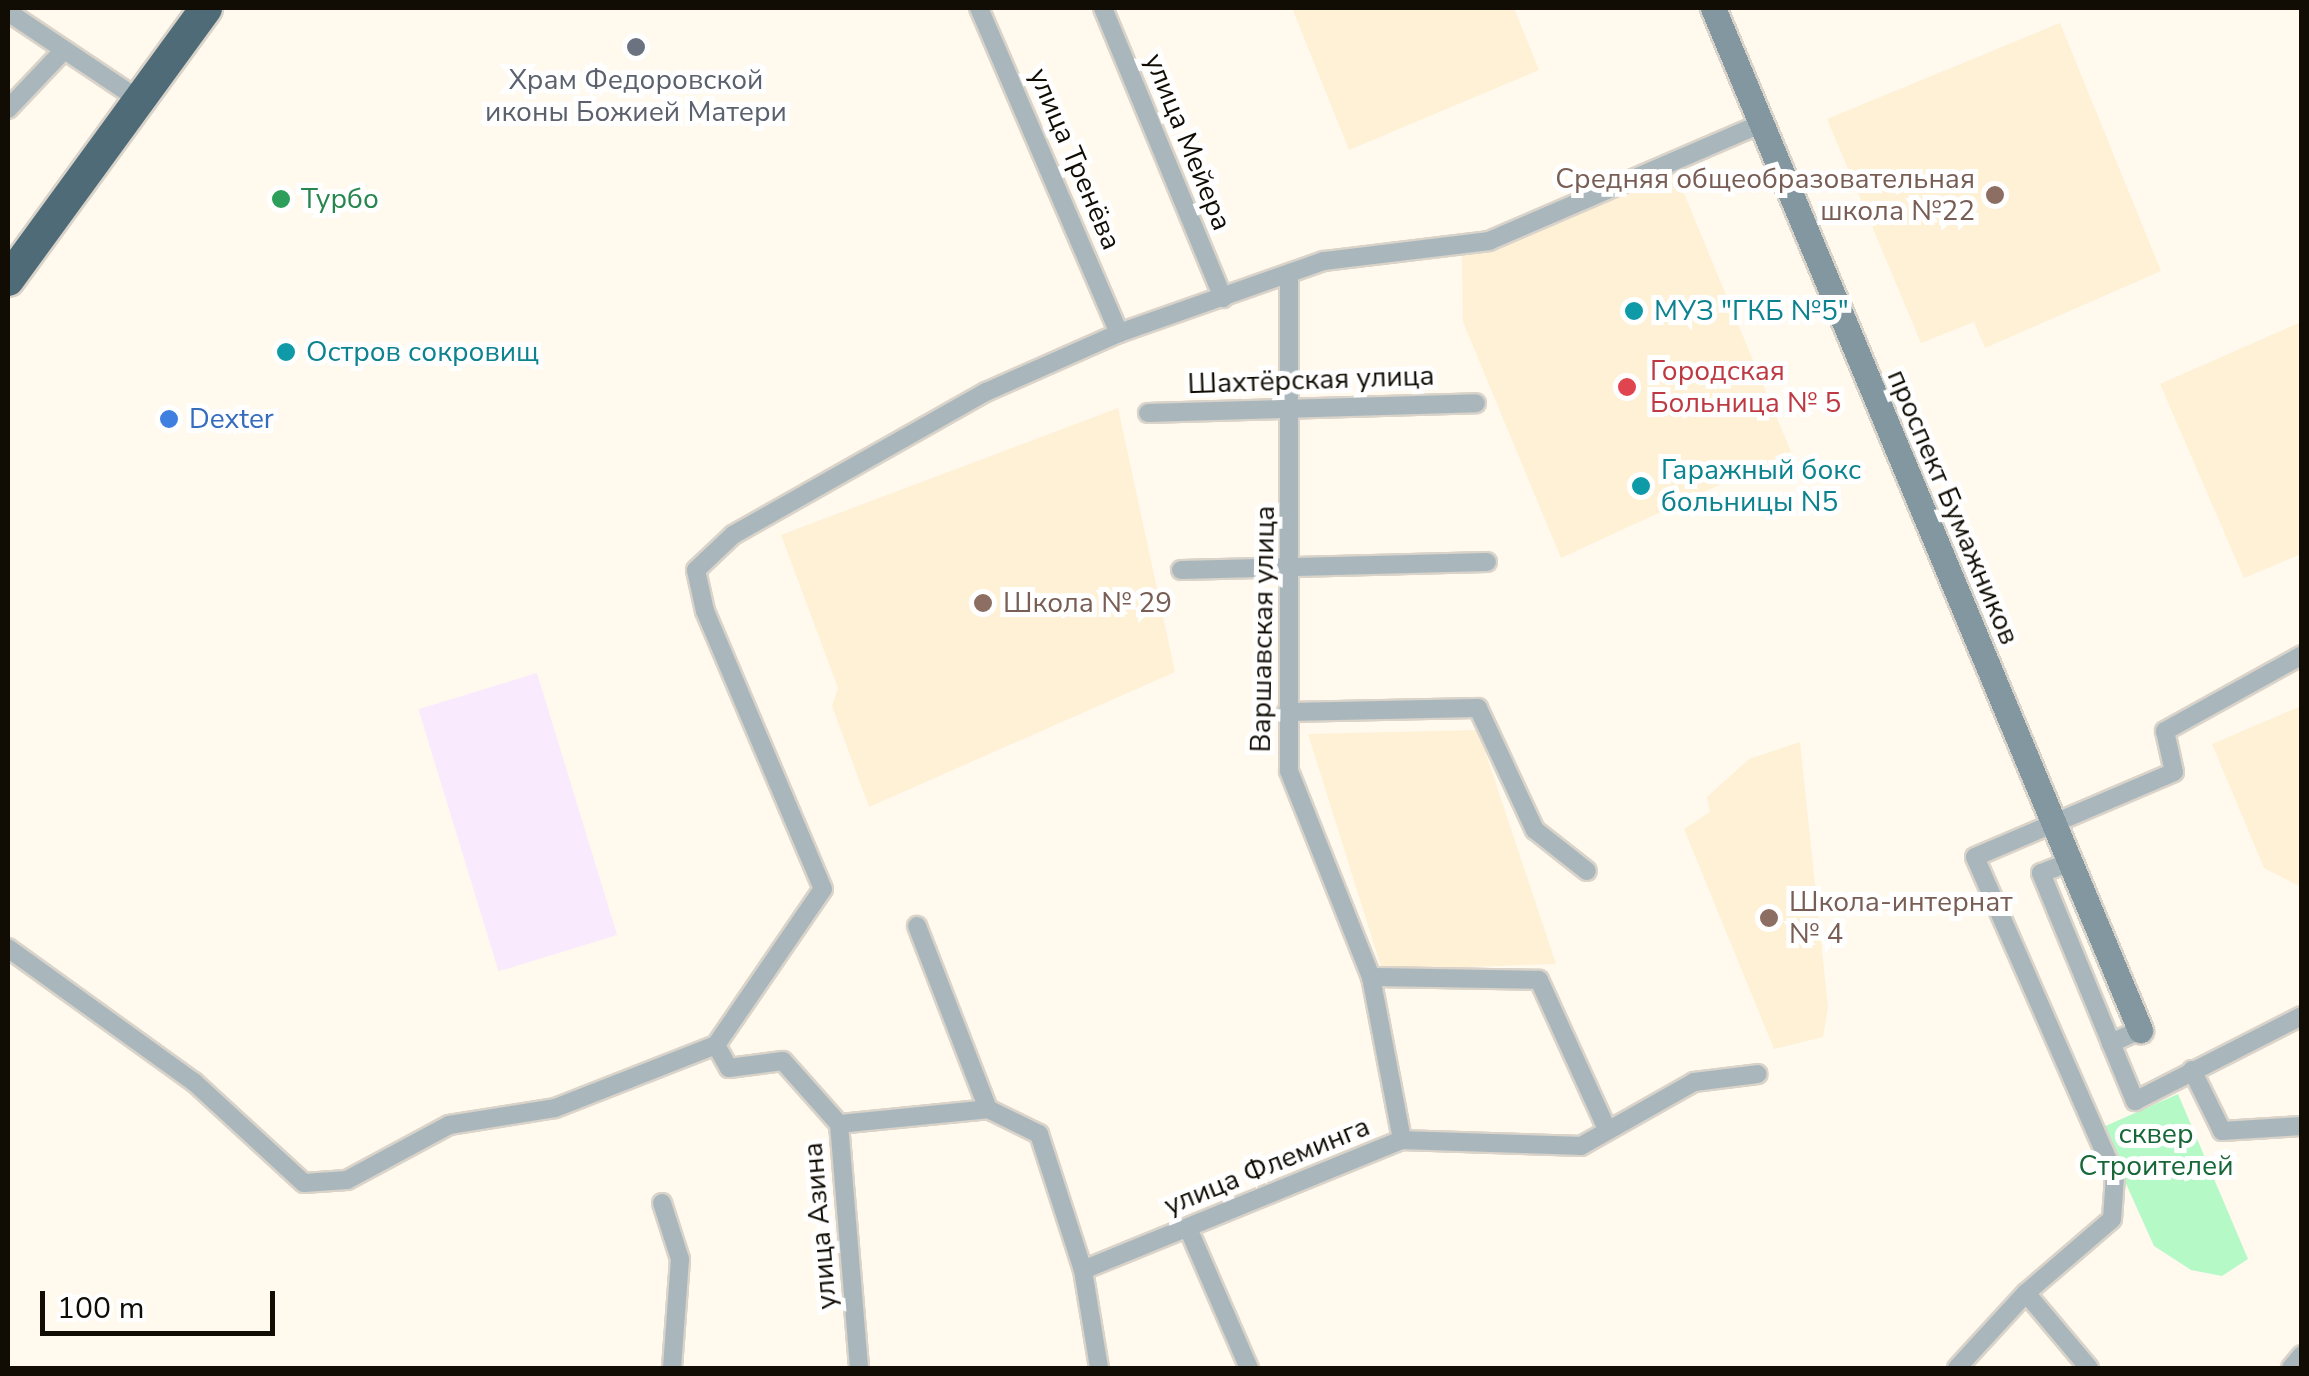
<!DOCTYPE html>
<meta charset="utf-8">
<style>
body{margin:0}
#map{position:relative;width:2309px;height:1376px;overflow:hidden;background:#fff9ee;font-family:"Nunito Sans",sans-serif}
div>[style]{position:absolute}
.industrial>*{inset:0;background:#f9eafd;transform-origin:0 0}
.built>*{inset:0;background:#fef1d6}
.green>*{inset:0;background:#b5f9c7}
.roads{filter:drop-shadow(2px 0 #d9d3c9) drop-shadow(-2px 0 #d9d3c9) drop-shadow(0 2px #d9d3c9) drop-shadow(0 -2px #d9d3c9)}
.street>*{height:18px;margin:-9px;padding:0 9px;transform-origin:9px;border-radius:9px;background:#a9b7bd}
.secondary>*{height:25px;margin:-12.5px;padding:0 12.5px;transform-origin:12.5px;border-radius:12.5px;background:#82979f}
.highway>*{height:32px;margin:-16px;padding:0 16px;transform-origin:16px;border-radius:16px;background:#4e6b77}
.dots>*{width:28px;height:28px;translate:-50% -50%;box-sizing:border-box;border:5px solid #fff;border-radius:50%}
span{translate:-50% -50%;white-space:nowrap;text-align:center;line-height:1.15;-webkit-text-stroke:10px #fff;paint-order:stroke}
.worship-label{font-size:28px;color:#5b616d}
.street-label{font-size:28px;color:#110d05}
.education-label{font-size:28px;color:#785e54}
.right{translate:-100% -50%;text-align:right}
.left{translate:0 -50%;text-align:left}
.leisure-label{font-size:28px;color:#27864d}
.culture-label{font-size:28px;color:#0d838f}
.health-label{font-size:28px;color:#be3a42}
.shop-label{font-size:28px;color:#366cbe}
.park-label{font-size:28px;color:#186738}
.frame{position:absolute;inset:0;border:10px solid #110d05;pointer-events:none}
.scale{position:absolute;left:40px;top:1291px;width:235px;height:45px;box-sizing:border-box;border:5px solid #110d05;border-top:0;padding-left:12px;font-size:30px;line-height:35px;white-space:nowrap;color:#110d05;-webkit-text-stroke:8px #fff;paint-order:stroke}
</style>
<div id="map">
<div class="industrial">
<div style="left:537px;top:673px;width:274px;height:124px;rotate:73deg"></div>
</div>
<div class="built">
<div style="clip-path:polygon(1292px 8px,1514px 8px,1539px 70px,1349px 150px)"></div>
<div style="clip-path:polygon(2060px 23px,2161px 271px,1985px 348px,1974px 322px,1921px 343px,1827px 119px)"></div>
<div style="clip-path:polygon(1671px 162px,1791px 452px,1561px 558px,1463px 322px,1462px 254px)"></div>
<div style="clip-path:polygon(2301px 322px,2301px 554px,2244px 578px,2160px 384px)"></div>
<div style="clip-path:polygon(1118px 408px,1175px 672px,869px 807px,832px 706px,838px 688px,781px 535px)"></div>
<div style="clip-path:polygon(2301px 706px,2301px 887px,2264px 868px,2212px 744px)"></div>
<div style="clip-path:polygon(1478px 730px,1556px 964px,1382px 970px,1308px 734px)"></div>
<div style="clip-path:polygon(1800px 742px,1828px 1007px,1823px 1037px,1774px 1049px,1684px 829px,1710px 812px,1707px 797px,1749px 759px)"></div>
</div>
<div class="green">
<div style="clip-path:polygon(2178px 1094px,2248px 1259px,2222px 1276px,2191px 1270px,2154px 1246px,2101px 1128px)"></div>
</div>
<div class="roads">
<div class="street">
<div style="left:979px;top:8px;width:354px;rotate:66.7deg"></div>
<div style="left:1103px;top:8px;width:314px;rotate:67.5deg"></div>
<div style="left:8px;top:12px;width:156px;rotate:33.8deg"></div>
<div style="left:8px;top:109px;width:81px;rotate:-46.5deg"></div>
<div style="left:1289px;top:279px;width:492px;rotate:90deg"></div>
<div style="left:1289px;top:771px;width:222px;rotate:68.3deg"></div>
<div style="left:1371px;top:977px;width:166px;rotate:79.2deg"></div>
<div style="left:1148px;top:413px;width:328px;rotate:-1.7deg"></div>
<div style="left:1181px;top:570px;width:306px;rotate:-1.5deg"></div>
<div style="left:1287px;top:712px;width:191px;rotate:-1.2deg"></div>
<div style="left:1478px;top:708px;width:135px;rotate:65deg"></div>
<div style="left:1535px;top:830px;width:66px;rotate:38.3deg"></div>
<div style="left:2070px;top:862px;width:31px;rotate:159deg"></div>
<div style="left:2041px;top:873px;width:184px;rotate:67.6deg"></div>
<div style="left:917px;top:926px;width:196px;rotate:68.8deg"></div>
<div style="left:988px;top:1109px;width:57px;rotate:26.1deg"></div>
<div style="left:1039px;top:1134px;width:143px;rotate:72.1deg"></div>
<div style="left:1083px;top:1270px;width:99px;rotate:80.7deg"></div>
<div style="left:8px;top:948px;width:229px;rotate:35.8deg"></div>
<div style="left:194px;top:1082px;width:149px;rotate:42.6deg"></div>
<div style="left:304px;top:1183px;width:43px;rotate:-4deg"></div>
<div style="left:347px;top:1180px;width:116px;rotate:-28.3deg"></div>
<div style="left:449px;top:1125px;width:107px;rotate:-9.1deg"></div>
<div style="left:555px;top:1108px;width:173px;rotate:-21.4deg"></div>
<div style="left:716px;top:1045px;width:189px;rotate:-55.6deg"></div>
<div style="left:823px;top:889px;width:302px;rotate:-113deg"></div>
<div style="left:705px;top:611px;width:42px;rotate:-102.4deg"></div>
<div style="left:696px;top:570px;width:51px;rotate:-43.4deg"></div>
<div style="left:733px;top:535px;width:291px;rotate:-29.5deg"></div>
<div style="left:986px;top:392px;width:145px;rotate:-23.9deg"></div>
<div style="left:1119px;top:333px;width:217px;rotate:-19.4deg"></div>
<div style="left:1324px;top:261px;width:166px;rotate:-6.9deg"></div>
<div style="left:1489px;top:241px;width:296px;rotate:-23.3deg"></div>
<div style="left:1371px;top:977px;width:168px;rotate:1deg"></div>
<div style="left:1539px;top:980px;width:164px;rotate:65.5deg"></div>
<div style="left:2140px;top:1030px;width:32px;rotate:156deg"></div>
<div style="left:2111px;top:1043px;width:63px;rotate:67.5deg"></div>
<div style="left:2135px;top:1101px;width:187px;rotate:-27deg"></div>
<div style="left:716px;top:1045px;width:26px;rotate:61deg"></div>
<div style="left:729px;top:1068px;width:54px;rotate:-7.4deg"></div>
<div style="left:783px;top:1061px;width:84px;rotate:48.4deg"></div>
<div style="left:839px;top:1124px;width:245px;rotate:85.3deg"></div>
<div style="left:2192px;top:1070px;width:68px;rotate:63.8deg"></div>
<div style="left:2222px;top:1131px;width:80px;rotate:-3.6deg"></div>
<div style="left:839px;top:1124px;width:150px;rotate:-5.7deg"></div>
<div style="left:662px;top:1203px;width:59px;rotate:72.2deg"></div>
<div style="left:680px;top:1259px;width:109px;rotate:94.2deg"></div>
<div style="left:1188px;top:1228px;width:153px;rotate:66.5deg"></div>
<div style="left:1083px;top:1270px;width:344px;rotate:-22.2deg"></div>
<div style="left:1402px;top:1140px;width:179px;rotate:1.9deg"></div>
<div style="left:1581px;top:1146px;width:130px;rotate:-29.5deg"></div>
<div style="left:1694px;top:1082px;width:64px;rotate:-7.1deg"></div>
<div style="left:1957px;top:1368px;width:102px;rotate:-47.4deg"></div>
<div style="left:2089px;top:1368px;width:98px;rotate:-130deg"></div>
<div style="left:2026px;top:1293px;width:113px;rotate:-40.7deg"></div>
<div style="left:2112px;top:1219px;width:43px;rotate:-86deg"></div>
<div style="left:2115px;top:1176px;width:348px;rotate:-113.7deg"></div>
<div style="left:1975px;top:857px;width:216px;rotate:-23.1deg"></div>
<div style="left:2174px;top:772px;width:42px;rotate:-102.4deg"></div>
<div style="left:2165px;top:731px;width:157px;rotate:-29deg"></div>
<div style="left:2291px;top:1368px;width:17px;rotate:-50deg"></div>
</div>
<div class="secondary">
<div style="left:1713px;top:8px;width:1108px;rotate:67.32deg"></div>
</div>
<div class="highway">
<div style="left:8px;top:280px;width:336px;rotate:-53.9deg"></div>
</div>
</div>
<div class="dots">
<div style="left:636px;top:47px;background:#6b7280"></div>
<div style="left:1995px;top:195px;background:#8d6e63"></div>
<div style="left:281px;top:199px;background:#2e9e5b"></div>
<div style="left:1634px;top:311px;background:#0f9aa8"></div>
<div style="left:286px;top:352px;background:#0f9aa8"></div>
<div style="left:1627px;top:387px;background:#e0444e"></div>
<div style="left:169px;top:419px;background:#3f7fe0"></div>
<div style="left:1641px;top:486px;background:#0f9aa8"></div>
<div style="left:983px;top:603px;background:#8d6e63"></div>
<div style="left:1769px;top:918px;background:#8d6e63"></div>
</div>
<div class="worship-label">
<span style="left:636px;top:96px">Храм Федоровской<br>иконы Божией Матери</span>
</div>
<div class="street-label">
<span style="left:1188px;top:142px;rotate:68deg">улица Мейера</span>
<span style="left:1075px;top:159px;rotate:67deg">улица Тренёва</span>
<span style="left:1311px;top:380px;rotate:-2deg">Шахтёрская улица</span>
<span style="left:1953px;top:507px;rotate:67deg">проспект Бумажников</span>
<span style="left:1263px;top:629px;rotate:-89deg">Варшавская улица</span>
<span style="left:1267px;top:1166px;rotate:-22deg">улица Флеминга</span>
<span style="left:820px;top:1226px;rotate:-95deg">улица Азина</span>
</div>
<div class="education-label">
<span class="right" style="left:1975px;top:195px">Средняя общеобразовательная<br>школа №22</span>
<span class="left" style="left:1003px;top:603px">Школа № 29</span>
<span class="left" style="left:1789px;top:918px">Школа-интернат<br>№ 4</span>
</div>
<div class="leisure-label">
<span class="left" style="left:301px;top:199px">Турбо</span>
</div>
<div class="culture-label">
<span class="left" style="left:1654px;top:311px">МУЗ "ГКБ №5"</span>
<span class="left" style="left:306px;top:352px">Остров сокровищ</span>
<span class="left" style="left:1661px;top:486px">Гаражный бокс<br>больницы N5</span>
</div>
<div class="health-label">
<span class="left" style="left:1650px;top:387px">Городская<br>Больница № 5</span>
</div>
<div class="shop-label">
<span class="left" style="left:189px;top:419px">Dexter</span>
</div>
<div class="park-label">
<span style="left:2156px;top:1150px">сквер<br>Строителей</span>
</div>
<div class="frame"></div>
<div class="scale">100 m</div>
</div>
